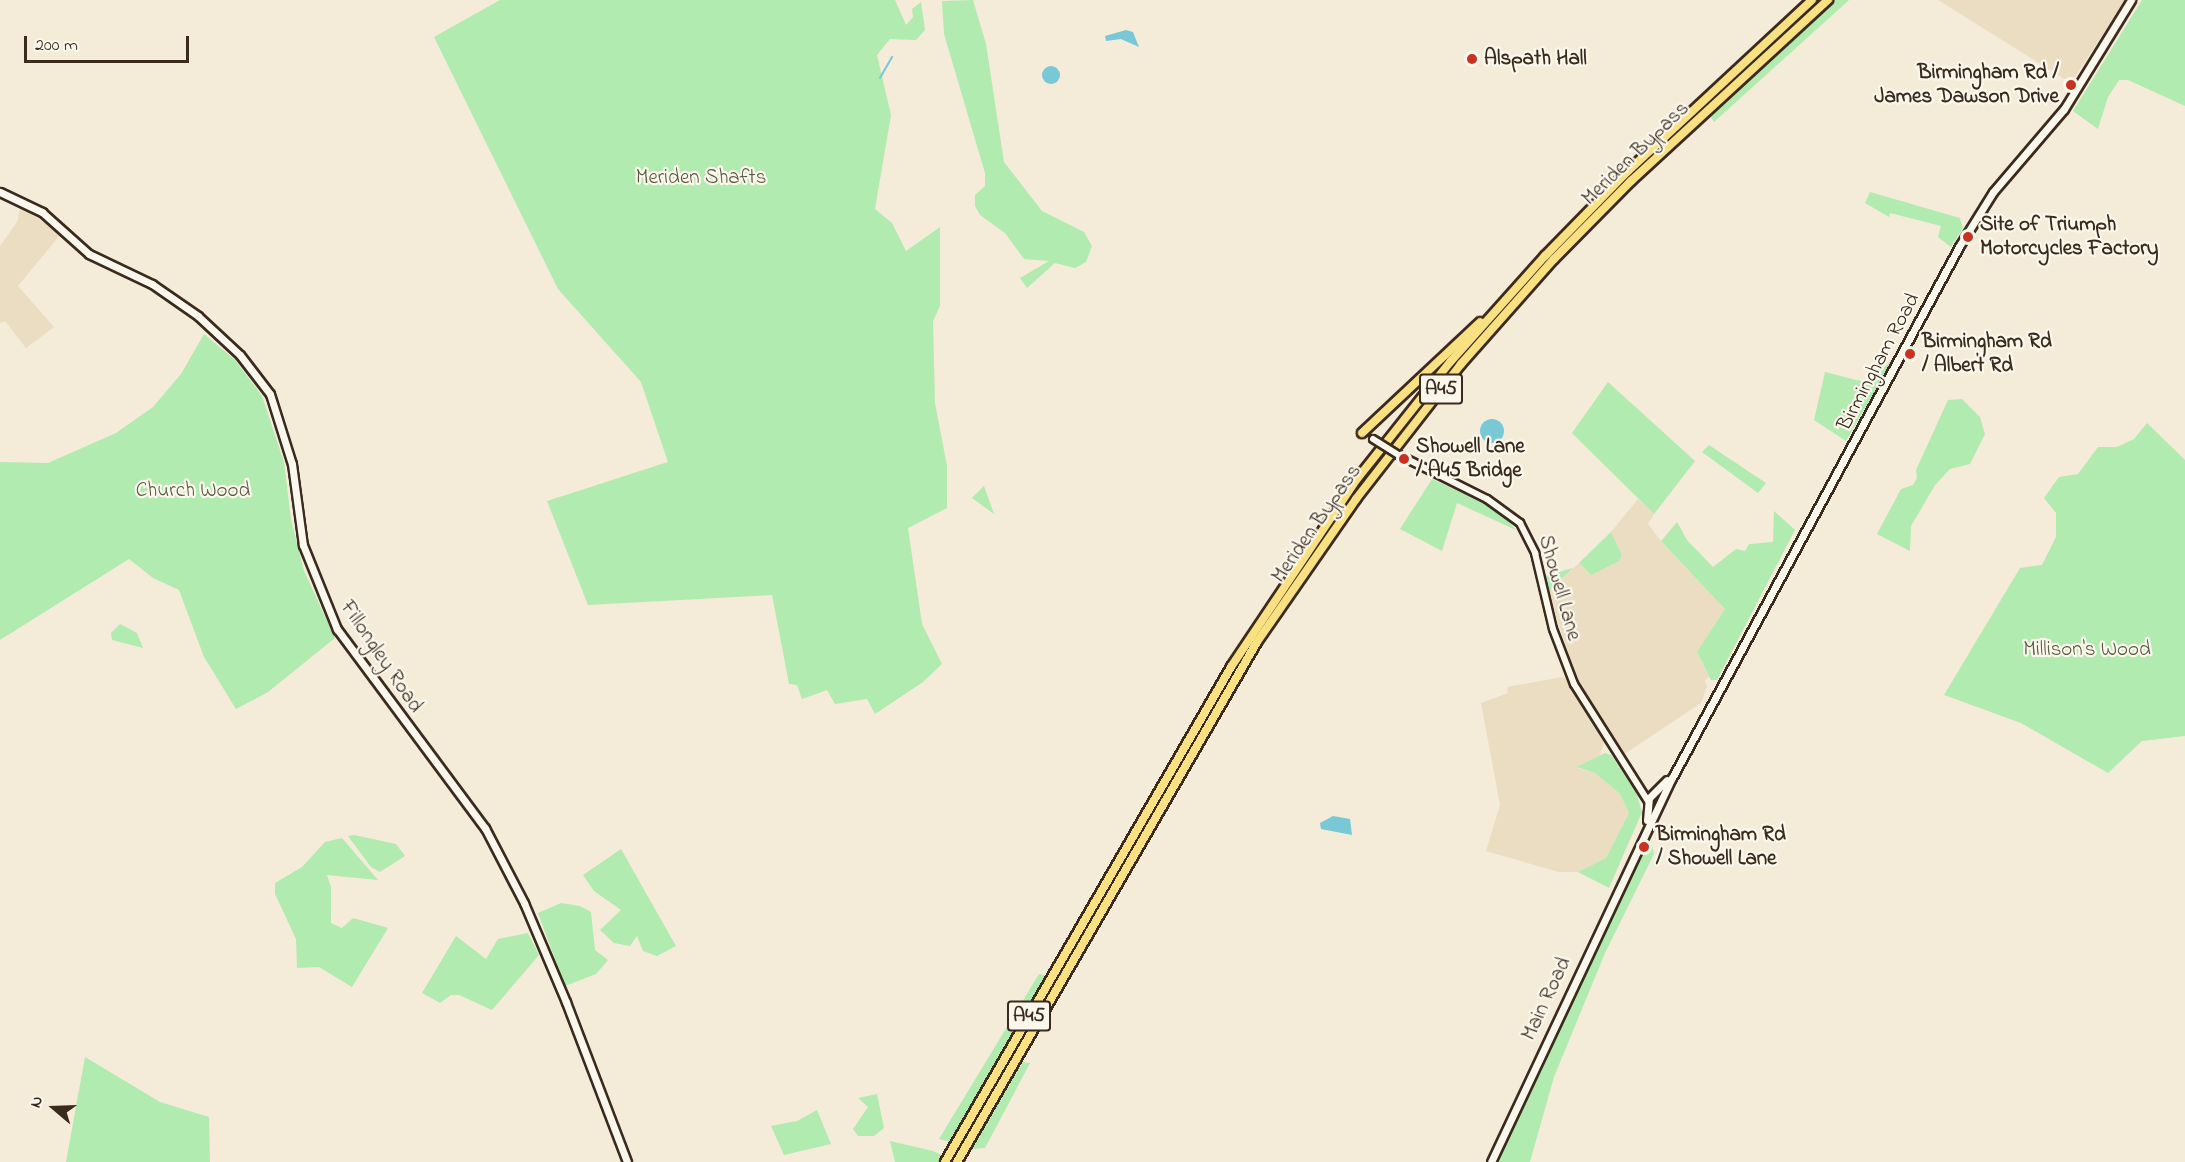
<!DOCTYPE html>
<style>
body{margin:0}
#map{position:relative;width:2185px;height:1162px;overflow:hidden;background:#f4ebd9;font-family:"Indie Flower",sans-serif}
div>[style]{position:absolute}
.built>*{inset:0;background:#ebddc2}
.green>*{inset:0;background:#b1ebb0}
.water>*{inset:0;background:#79c8d6}
.round{border-radius:50%}
.stream>*{height:1.5px;margin:-0.75px;padding:0 0.75px;transform-origin:0.75px;border-radius:0.75px;background:#79c8d6}
.roads{filter:drop-shadow(2px 0 #3b2a1e) drop-shadow(-2px 0 #3b2a1e) drop-shadow(0 2px #3b2a1e) drop-shadow(0 -2px #3b2a1e)}
.tertiary>*{height:6px;margin:-3px;padding:0 3px;transform-origin:3px;border-radius:3px;background:#fbf7ec}
.secondary>*{height:7px;margin:-3.5px;padding:0 3.5px;transform-origin:3.5px;border-radius:3.5px;background:#fbf7ec}
.trunk>*{height:8px;margin:-4px;padding:0 4px;transform-origin:4px;border-radius:4px;background:#f9e181}
.bridges{filter:drop-shadow(2px 0 #3b2a1e) drop-shadow(-2px 0 #3b2a1e) drop-shadow(0 2px #3b2a1e) drop-shadow(0 -2px #3b2a1e)}
.tertiary-bridge>*{height:6px;margin:-3px;padding:0 3px;transform-origin:3px;border-radius:3px;background:#fbf7ec}
.dots>*{width:16px;height:16px;translate:-50% -50%;box-sizing:border-box;border:3px solid #fbf7ec;border-radius:50%}
span{translate:-50% -50%;white-space:nowrap;text-align:center;line-height:1.15;-webkit-text-stroke:4.5px #fbf7ec;paint-order:stroke}
.shield-label span{padding:2px 4px;background:#fbf7ec;border:2px solid;border-radius:4px;-webkit-text-stroke-width:0}
.shield-label{font-size:20px;color:#3b2a1e;font-weight:700}
.poi-label{font-size:21px;color:#3b2a1e;font-weight:700}
.left{translate:0 -50%;text-align:left}
.right{translate:-100% -50%;text-align:right}
.street-label{font-size:21px;color:#3b2a1e}
.park-label{font-size:21px;color:#585a42}
.north{position:absolute;left:24px;top:1078px;width:60px;height:60px;-webkit-text-stroke:4px #fbf7ec;paint-order:stroke;rotate:289deg;font-size:16px;font-weight:700;line-height:24px;text-align:center;color:#3b2a1e}
.north::after{content:'';display:block;margin:auto;width:21px;height:27px;background:#3b2a1e;clip-path:polygon(50% 0,100% 100%,50% 72%,0 100%)}
.scale{position:absolute;left:24px;top:36px;width:165px;height:27px;box-sizing:border-box;border:3px solid #3b2a1e;border-top:0;padding-left:8px;font-size:18px;line-height:21px;white-space:nowrap;color:#3b2a1e;-webkit-text-stroke:4px #fbf7ec;paint-order:stroke}
</style>
<div id="map">
<div class="built">
<div style="clip-path:polygon(1938px 0,2125px 0,2071px 83px)"></div>
<div style="clip-path:polygon(21px 205px,60px 235px,18px 286px,54px 327px,26px 348px,5px 321px,0 323px,0 246px,17px 222px)"></div>
<div style="clip-path:polygon(1638px 499px,1654px 514px,1648px 524px,1661px 541px,1725px 609px,1697px 652px,1709px 677px,1705px 680px,1707px 687px,1701px 703px,1623px 755px,1580px 688px,1548px 592px,1579px 563px,1591px 575px,1622px 555px,1611px 532px)"></div>
<div style="clip-path:polygon(1562px 677px,1568px 680px,1604px 742px,1600px 756px,1578px 768px,1595px 773px,1620px 794px,1629px 813px,1606px 858px,1578px 872px,1559px 872px,1486px 851px,1500px 805px,1481px 703px,1508px 693px,1507px 687px)"></div>
</div>
<div class="green">
<div style="clip-path:polygon(500px 0,895px 0,906px 25px,913px 17px,912px 9px,921px 2px,925px 30px,916px 40px,890px 39px,877px 55px,891px 115px,875px 209px,892px 223px,906px 251px,940px 227px,940px 306px,933px 321px,935px 403px,947px 466px,947px 508px,908px 528px,922px 624px,942px 664px,923px 682px,875px 714px,867px 699px,835px 704px,827px 690px,802px 699px,797px 685px,789px 684px,772px 595px,588px 605px,547px 501px,668px 462px,641px 382px,558px 289px,434px 37px)"></div>
<div style="clip-path:polygon(973px 0,986px 44px,1004px 162px,1042px 211px,1084px 232px,1092px 246px,1086px 262px,1075px 268px,1055px 263px,1027px 288px,1020px 278px,1049px 261px,1024px 259px,1005px 233px,980px 215px,975px 206px,975px 195px,985px 186px,985px 173px,944px 34px,942px 1px)"></div>
<div style="clip-path:polygon(1836px 0,1849px 0,1714px 122px,1711px 117px)"></div>
<div style="clip-path:polygon(2142px 0,2185px 0,2185px 106px,2128px 80px,2119px 80px,2108px 97px,2098px 129px,2073px 111px)"></div>
<div style="clip-path:polygon(1870px 192px,1960px 218px,1963px 228px,1951px 247px,1938px 237px,1941px 226px,1890px 213px,1889px 217px,1865px 203px)"></div>
<div style="clip-path:polygon(204px 334px,235px 360px,262px 396px,284px 462px,291px 519px,304px 571px,335px 638px,268px 692px,236px 709px,204px 657px,179px 590px,153px 578px,129px 559px,0 640px,0 462px,48px 463px,116px 433px,153px 407px,181px 374px)"></div>
<div style="clip-path:polygon(1894px 358px,1846px 441px,1814px 420px,1825px 372px,1868px 383px)"></div>
<div style="clip-path:polygon(1608px 382px,1695px 461px,1654px 514px,1572px 433px)"></div>
<div style="clip-path:polygon(1962px 399px,1980px 417px,1985px 434px,1970px 464px,1950px 469px,1935px 485px,1911px 526px,1910px 551px,1877px 534px,1901px 489px,1913px 485px,1917px 478px,1916px 470px,1948px 400px)"></div>
<div style="clip-path:polygon(2147px 423px,2185px 460px,2185px 736px,2142px 741px,2108px 773px,2021px 723px,1944px 695px,2020px 568px,2042px 565px,2056px 537px,2056px 513px,2044px 498px,2059px 477px,2078px 474px,2098px 447px,2117px 447px,2134px 439px)"></div>
<div style="clip-path:polygon(1709px 445px,1766px 483px,1758px 493px,1702px 452px)"></div>
<div style="clip-path:polygon(1432px 479px,1484px 503px,1504px 516px,1516px 530px,1457px 503px,1442px 551px,1400px 529px)"></div>
<div style="clip-path:polygon(984px 486px,994px 514px,972px 498px)"></div>
<div style="clip-path:polygon(1774px 511px,1795px 530px,1717px 680px,1711px 680px,1697px 652px,1725px 609px,1661px 541px,1677px 522px,1687px 540px,1713px 567px,1736px 549px,1745px 551px,1749px 544px,1773px 542px)"></div>
<div style="clip-path:polygon(1611px 532px,1622px 555px,1619px 561px,1591px 575px,1579px 563px)"></div>
<div style="clip-path:polygon(1573px 568px,1548px 592px,1545px 576px)"></div>
<div style="clip-path:polygon(120px 624px,137px 633px,143px 648px,112px 640px,111px 633px)"></div>
<div style="clip-path:polygon(1605px 753px,1611px 755px,1636px 792px,1642px 812px,1609px 888px,1578px 872px,1606px 858px,1629px 813px,1620px 794px,1595px 773px,1577px 767px)"></div>
<div style="clip-path:polygon(354px 835px,396px 844px,405px 856px,380px 872px,371px 867px,348px 836px)"></div>
<div style="clip-path:polygon(342px 838px,378px 880px,327px 875px,331px 887px,331px 923px,342px 928px,353px 918px,388px 928px,352px 987px,319px 967px,297px 968px,296px 939px,275px 894px,275px 883px,302px 867px,325px 842px)"></div>
<div style="clip-path:polygon(1652px 845px,1654px 854px,1605px 953px,1554px 1077px,1530px 1162px,1498px 1162px,1633px 867px)"></div>
<div style="clip-path:polygon(621px 849px,676px 946px,657px 956px,643px 951px,637px 936px,630px 946px,614px 943px,600px 930px,621px 910px,594px 891px,583px 875px)"></div>
<div style="clip-path:polygon(561px 903px,580px 906px,591px 912px,595px 950px,608px 960px,596px 974px,565px 986px,538px 913px)"></div>
<div style="clip-path:polygon(528px 933px,539px 955px,492px 1010px,459px 995px,451px 995px,440px 1003px,422px 993px,456px 936px,486px 959px,498px 939px)"></div>
<div style="clip-path:polygon(1039px 974px,1044px 975px,1044px 982px,951px 1142px,939px 1139px)"></div>
<div style="clip-path:polygon(85px 1057px,160px 1102px,209px 1117px,210px 1162px,66px 1162px)"></div>
<div style="clip-path:polygon(1023px 1062px,1030px 1063px,985px 1148px,972px 1149px)"></div>
<div style="clip-path:polygon(877px 1094px,884px 1128px,874px 1136px,858px 1136px,853px 1129px,868px 1107px,858px 1098px)"></div>
<div style="clip-path:polygon(817px 1110px,831px 1144px,784px 1155px,771px 1126px,797px 1121px)"></div>
<div style="clip-path:polygon(890px 1141px,933px 1151px,944px 1156px,940px 1162px,895px 1162px)"></div>
</div>
<div class="water">
<div style="clip-path:polygon(1126px 30px,1133px 32px,1139px 47px,1121px 39px,1106px 41px,1105px 36px)"></div>
<div class="round" style="left:1042px;top:66px;width:18px;height:18px"></div>
<div class="round" style="left:1480px;top:419px;width:24px;height:24px"></div>
<div style="clip-path:polygon(1333px 816px,1350px 819px,1352px 835px,1321px 829px,1320px 823px)"></div>
</div>
<div class="stream">
<div style="left:880px;top:78px;width:24px;rotate:-60deg"></div>
</div>
<div class="roads">
<div class="tertiary">
<div style="left:1399px;top:455px;width:98px;rotate:26.6deg"></div>
<div style="left:1487px;top:499px;width:41px;rotate:36deg"></div>
<div style="left:1520px;top:523px;width:34px;rotate:63deg"></div>
<div style="left:1535px;top:553px;width:78px;rotate:76.7deg"></div>
<div style="left:1553px;top:629px;width:59px;rotate:69.1deg"></div>
<div style="left:1574px;top:684px;width:138px;rotate:57.7deg"></div>
</div>
<div class="secondary">
<div style="left:0;top:192px;width:47px;rotate:25.5deg"></div>
<div style="left:42px;top:212px;width:63px;rotate:41.8deg"></div>
<div style="left:89px;top:254px;width:70px;rotate:25.5deg"></div>
<div style="left:152px;top:284px;width:56px;rotate:34.8deg"></div>
<div style="left:198px;top:316px;width:57px;rotate:42.9deg"></div>
<div style="left:240px;top:355px;width:49px;rotate:52.4deg"></div>
<div style="left:270px;top:394px;width:73px;rotate:72.6deg"></div>
<div style="left:292px;top:464px;width:82px;rotate:82.3deg"></div>
<div style="left:303px;top:545px;width:91px;rotate:68deg"></div>
<div style="left:337px;top:629px;width:248px;rotate:53.4deg"></div>
<div style="left:485px;top:828px;width:85px;rotate:62.5deg"></div>
<div style="left:524px;top:903px;width:108px;rotate:67deg"></div>
<div style="left:566px;top:1002px;width:171px;rotate:69.1deg"></div>
<div style="left:1647px;top:820px;width:22px;rotate:-85deg"></div>
<div style="left:1649px;top:798px;width:25px;rotate:-45deg"></div>
<div style="left:1491px;top:1162px;width:425px;rotate:-64.8deg"></div>
<div style="left:1672px;top:778px;width:606px;rotate:-61.62deg"></div>
<div style="left:1960px;top:245px;width:62px;rotate:-58.1deg"></div>
<div style="left:1993px;top:192px;width:109px;rotate:-49.5deg"></div>
<div style="left:2064px;top:109px;width:128px;rotate:-58.4deg"></div>
</div>
<div class="trunk">
<div style="left:1362px;top:433px;width:162px;rotate:-43.2deg"></div>
<div style="left:945px;top:1162px;width:572px;rotate:-59.98deg"></div>
<div style="left:1231px;top:667px;width:226px;rotate:-56.2deg"></div>
<div style="left:1357px;top:479px;width:151px;rotate:-51.5deg"></div>
<div style="left:1451px;top:361px;width:141px;rotate:-48.2deg"></div>
<div style="left:1545px;top:256px;width:119px;rotate:-45.7deg"></div>
<div style="left:1628px;top:171px;width:251px;rotate:-42.9deg"></div>
<div style="left:957px;top:1162px;width:600px;rotate:-60.02deg"></div>
<div style="left:1257px;top:642px;width:174px;rotate:-55.3deg"></div>
<div style="left:1356px;top:499px;width:171px;rotate:-52.1deg"></div>
<div style="left:1461px;top:364px;width:140px;rotate:-48.5deg"></div>
<div style="left:1554px;top:259px;width:110px;rotate:-45.4deg"></div>
<div style="left:1631px;top:181px;width:268px;rotate:-42.6deg"></div>
</div>
</div>
<div class="bridges">
<div class="tertiary-bridge">
<div style="left:1373px;top:439px;width:31px;rotate:32deg"></div>
</div>
</div>
<div class="dots">
<div style="left:1472px;top:59px;background:#c8321e"></div>
<div style="left:2071px;top:85px;background:#c8321e"></div>
<div style="left:1968px;top:237px;background:#c8321e"></div>
<div style="left:1910px;top:354px;background:#c8321e"></div>
<div style="left:1404px;top:459px;background:#c8321e"></div>
<div style="left:1644px;top:847px;background:#c8321e"></div>
</div>
<div class="shield-label">
<span style="left:1441px;top:389px">A45</span>
<span style="left:1029px;top:1016px">A45</span>
</div>
<div class="poi-label">
<span class="left" style="left:1484px;top:59px">Alspath Hall</span>
<span class="right" style="left:2059px;top:85px">Birmingham Rd /<br>James Dawson Drive</span>
<span class="left" style="left:1980px;top:237px">Site of Triumph<br>Motorcycles Factory</span>
<span class="left" style="left:1922px;top:354px">Birmingham Rd<br>/ Albert Rd</span>
<span class="left" style="left:1416px;top:459px">Showell Lane<br>/ A45 Bridge</span>
<span class="left" style="left:1656px;top:847px">Birmingham Rd<br>/ Showell Lane</span>
</div>
<div class="street-label">
<span style="left:1636px;top:154px;rotate:-44deg">Meriden Bypass</span>
<span style="left:1879px;top:362px;rotate:-62deg">Birmingham Road</span>
<span style="left:1317px;top:524px;rotate:-55deg">Meriden Bypass</span>
<span style="left:1559px;top:588px;rotate:74deg">Showell Lane</span>
<span style="left:381px;top:657px;rotate:56deg">Fillongley Road</span>
<span style="left:1547px;top:999px;rotate:-65deg">Main Road</span>
</div>
<div class="park-label">
<span style="left:701px;top:178px">Meriden Shafts</span>
<span style="left:193px;top:491px">Church Wood</span>
<span style="left:2087px;top:650px">Millison's Wood</span>
</div>
<div class="north">N</div>
<div class="scale">200 m</div>
</div>
